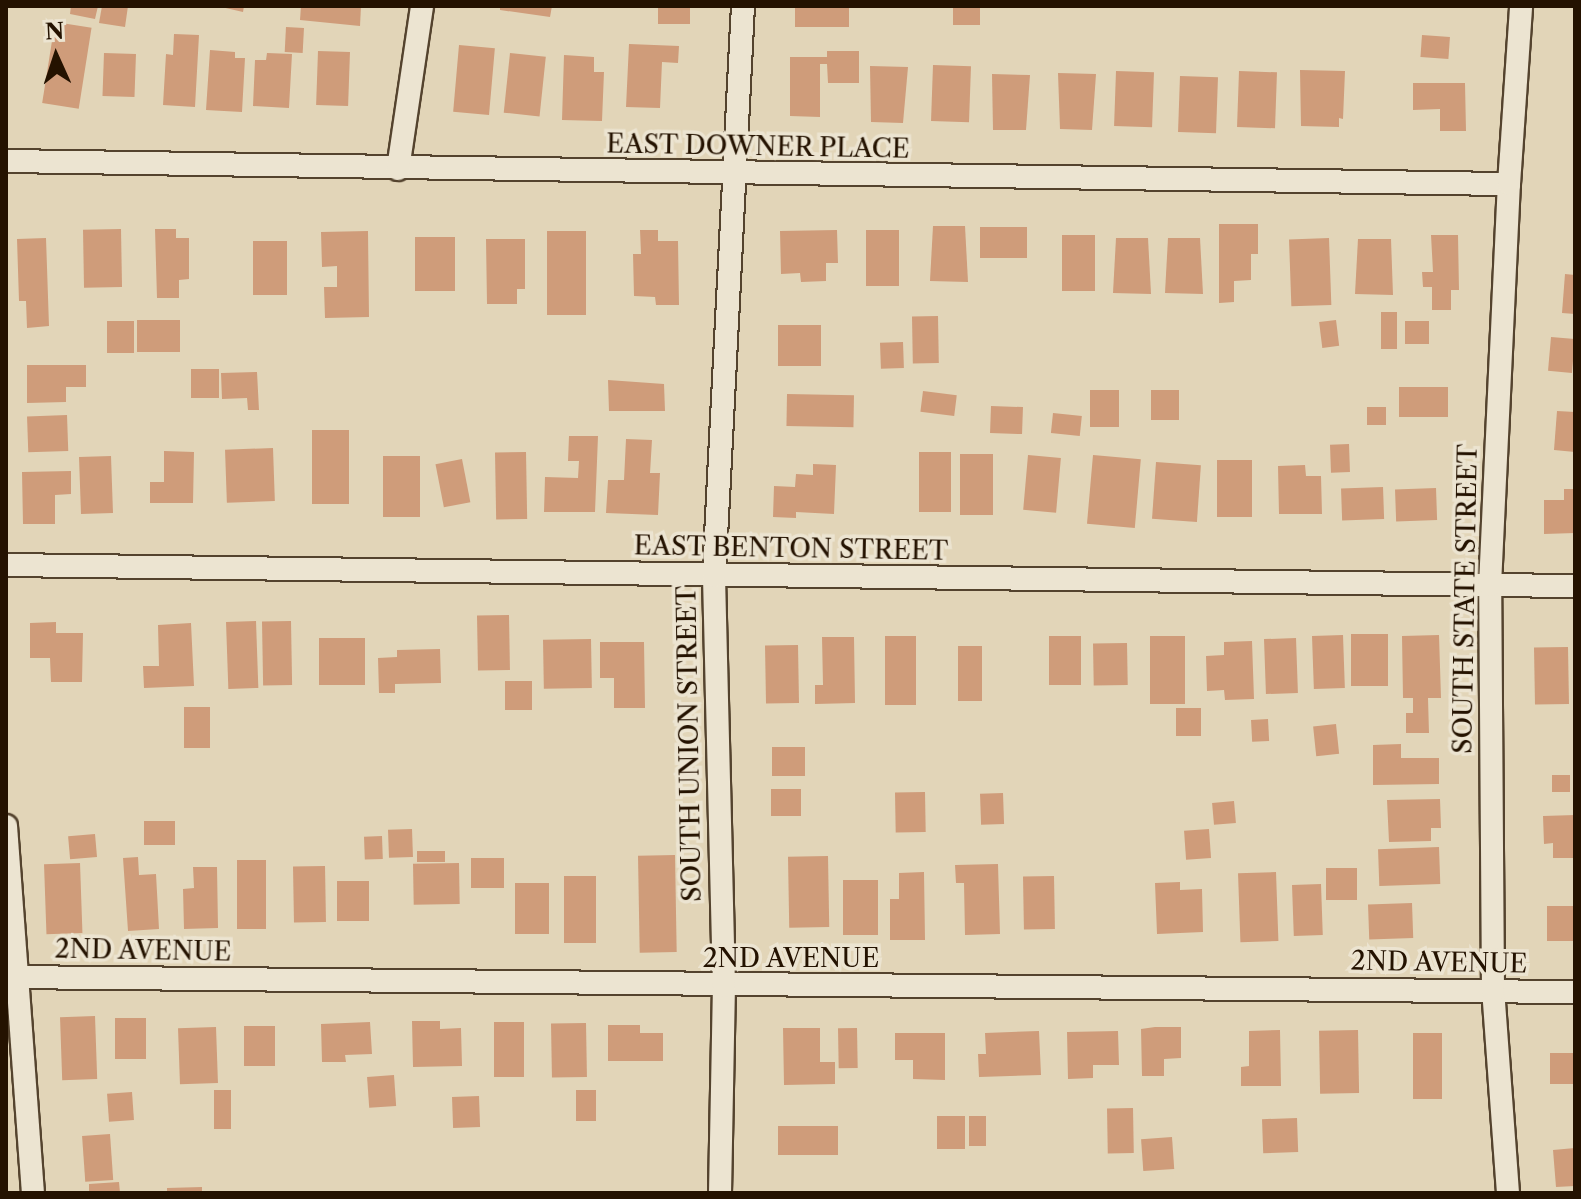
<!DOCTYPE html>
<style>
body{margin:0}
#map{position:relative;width:1581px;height:1199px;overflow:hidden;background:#e2d5b8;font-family:"Libre Caslon Text",serif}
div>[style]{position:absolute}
.building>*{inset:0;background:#cf9c7a;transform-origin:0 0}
.roads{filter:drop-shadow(2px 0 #54432e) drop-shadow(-2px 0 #54432e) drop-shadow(0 2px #54432e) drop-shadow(0 -2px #54432e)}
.street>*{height:22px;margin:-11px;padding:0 11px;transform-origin:11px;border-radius:11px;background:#ece4d1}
span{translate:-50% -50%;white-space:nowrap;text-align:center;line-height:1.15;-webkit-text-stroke:7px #ece4d1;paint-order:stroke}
.street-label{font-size:26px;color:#241200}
.frame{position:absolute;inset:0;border:8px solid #241200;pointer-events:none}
.north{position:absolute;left:16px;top:16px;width:80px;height:80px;-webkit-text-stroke:6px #ece4d1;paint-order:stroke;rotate:357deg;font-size:22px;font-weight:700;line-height:32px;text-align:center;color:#241200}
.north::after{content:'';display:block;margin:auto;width:28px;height:36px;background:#241200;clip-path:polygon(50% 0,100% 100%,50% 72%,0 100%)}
</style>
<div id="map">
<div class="building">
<div style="clip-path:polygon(71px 6px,98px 6px,95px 19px,70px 14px)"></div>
<div style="clip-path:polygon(102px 6px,128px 6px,125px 27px,99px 23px)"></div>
<div style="clip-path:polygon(217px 6px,244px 6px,243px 12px)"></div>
<div style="clip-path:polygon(301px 6px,361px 6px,360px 26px,300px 20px)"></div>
<div style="clip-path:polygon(500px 6px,552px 6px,550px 17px,500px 10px)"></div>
<div style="left:658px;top:6px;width:32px;height:18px"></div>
<div style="left:795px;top:6px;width:54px;height:21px"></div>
<div style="left:953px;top:6px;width:27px;height:19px"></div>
<div style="left:55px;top:22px;width:37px;height:82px;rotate:9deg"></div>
<div style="left:286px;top:27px;width:18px;height:25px;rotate:3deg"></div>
<div style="clip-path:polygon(174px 34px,199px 35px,195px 107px,163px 105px,166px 54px,173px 55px)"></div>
<div style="left:1422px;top:35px;width:28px;height:22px;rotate:4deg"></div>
<div style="clip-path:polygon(629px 44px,679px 46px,678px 63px,662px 62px,660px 108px,626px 107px)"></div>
<div style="left:459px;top:45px;width:36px;height:67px;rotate:5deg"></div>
<div style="clip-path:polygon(210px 50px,235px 52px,235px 58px,245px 58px,242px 112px,206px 110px)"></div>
<div style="left:318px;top:51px;width:32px;height:54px;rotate:2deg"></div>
<div style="clip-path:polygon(827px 51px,859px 51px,859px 83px,828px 83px,827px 64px,820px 64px,820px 117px,790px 116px,790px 57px,827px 57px)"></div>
<div style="left:104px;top:53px;width:32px;height:43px;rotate:2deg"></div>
<div style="clip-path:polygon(267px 53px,292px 54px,289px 108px,253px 106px,255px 60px,266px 60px)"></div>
<div style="left:510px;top:53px;width:36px;height:60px;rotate:6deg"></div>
<div style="clip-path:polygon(564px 55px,594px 57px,594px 72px,604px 72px,602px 121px,562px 120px)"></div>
<div style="left:933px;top:65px;width:38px;height:56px;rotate:2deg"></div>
<div style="clip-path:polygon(870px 66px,908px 67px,903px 123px,871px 122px)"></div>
<div style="clip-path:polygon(1300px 70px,1345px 71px,1343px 119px,1339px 118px,1339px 127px,1301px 126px)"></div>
<div style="left:1116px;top:71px;width:38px;height:55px;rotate:2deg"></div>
<div style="left:1239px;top:71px;width:38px;height:56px;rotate:2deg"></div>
<div style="clip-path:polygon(1058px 73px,1096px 74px,1092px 130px,1060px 129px)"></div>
<div style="clip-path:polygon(992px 74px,1030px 75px,1026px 130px,993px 130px)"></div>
<div style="left:1180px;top:76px;width:38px;height:56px;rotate:2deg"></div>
<div style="clip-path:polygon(1413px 83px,1465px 83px,1466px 131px,1440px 131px,1440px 109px,1413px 110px)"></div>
<div style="clip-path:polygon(1219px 224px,1258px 224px,1258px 254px,1251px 254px,1251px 280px,1234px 281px,1234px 302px,1219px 303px)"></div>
<div style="clip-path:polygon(933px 226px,965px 226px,968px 282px,930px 281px)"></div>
<div style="left:980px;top:227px;width:47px;height:31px"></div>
<div style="left:121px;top:229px;width:58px;height:38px;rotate:89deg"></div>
<div style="clip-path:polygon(155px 229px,176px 229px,176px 238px,189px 238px,189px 279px,179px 280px,179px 298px,157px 298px)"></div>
<div style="clip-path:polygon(640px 230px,658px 230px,658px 241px,678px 241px,679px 305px,656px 305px,655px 297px,634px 296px,633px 254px,641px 254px)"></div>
<div style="clip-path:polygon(837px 230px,838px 263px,826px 263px,826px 281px,801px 282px,800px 273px,781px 274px,780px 231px)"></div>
<div style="left:866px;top:230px;width:33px;height:56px"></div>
<div style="clip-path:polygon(368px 231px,369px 317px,325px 318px,324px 287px,337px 287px,337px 266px,322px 267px,321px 232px)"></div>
<div style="left:547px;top:231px;width:39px;height:84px"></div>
<div style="left:1062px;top:235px;width:33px;height:56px"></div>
<div style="clip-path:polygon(1431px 235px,1458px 235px,1459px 290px,1451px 290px,1451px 310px,1432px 310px,1432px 287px,1423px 287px,1422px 272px,1433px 272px)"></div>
<div style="left:415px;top:237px;width:40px;height:54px"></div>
<div style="clip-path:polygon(46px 238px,49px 326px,27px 328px,26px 301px,19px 301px,17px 239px)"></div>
<div style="clip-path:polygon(1116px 238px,1148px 238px,1151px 294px,1113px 293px)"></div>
<div style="clip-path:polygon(1168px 238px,1200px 238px,1203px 294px,1165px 293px)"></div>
<div style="left:1329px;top:238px;width:67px;height:40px;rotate:88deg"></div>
<div style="clip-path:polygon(486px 239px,525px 239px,525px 289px,517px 289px,517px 304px,487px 304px)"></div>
<div style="clip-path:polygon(1358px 239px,1391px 239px,1393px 295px,1355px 294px)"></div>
<div style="left:253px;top:241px;width:34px;height:54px"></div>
<div style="clip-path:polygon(1565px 274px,1575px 275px,1575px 314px,1562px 313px)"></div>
<div style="left:1381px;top:312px;width:16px;height:37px"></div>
<div style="left:938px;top:316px;width:47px;height:26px;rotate:89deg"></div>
<div style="left:137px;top:320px;width:43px;height:32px"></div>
<div style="left:1336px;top:320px;width:26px;height:17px;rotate:83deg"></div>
<div style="left:107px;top:321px;width:27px;height:32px"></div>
<div style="left:1405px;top:321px;width:24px;height:23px"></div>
<div style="left:821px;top:325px;width:41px;height:43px;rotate:90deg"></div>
<div style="left:1551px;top:337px;width:24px;height:34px;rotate:5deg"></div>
<div style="left:903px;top:342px;width:26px;height:23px;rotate:88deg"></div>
<div style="clip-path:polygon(27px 365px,86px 365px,86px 387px,66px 387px,66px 402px,27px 403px)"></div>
<div style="left:191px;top:369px;width:28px;height:29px"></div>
<div style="clip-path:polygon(257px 372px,259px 410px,248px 410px,247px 398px,222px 399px,221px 373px)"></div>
<div style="clip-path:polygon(608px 380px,664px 384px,665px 411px,609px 411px)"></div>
<div style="left:1399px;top:387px;width:49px;height:30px"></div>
<div style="left:1090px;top:390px;width:29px;height:37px"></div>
<div style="left:1151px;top:390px;width:28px;height:30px"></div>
<div style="left:923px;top:391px;width:34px;height:21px;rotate:7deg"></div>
<div style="left:787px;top:394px;width:67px;height:32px;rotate:1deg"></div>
<div style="left:991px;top:406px;width:32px;height:27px;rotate:2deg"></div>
<div style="left:1367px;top:407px;width:19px;height:18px"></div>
<div style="clip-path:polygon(1557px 411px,1575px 412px,1575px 452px,1554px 450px)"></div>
<div style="left:1053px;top:413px;width:29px;height:20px;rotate:6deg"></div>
<div style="left:67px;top:415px;width:36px;height:40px;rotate:88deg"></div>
<div style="left:312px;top:430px;width:37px;height:74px"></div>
<div style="clip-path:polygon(569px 436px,598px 436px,595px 512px,544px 512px,545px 477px,578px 478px,579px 461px,568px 461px)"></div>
<div style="clip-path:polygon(626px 439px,652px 440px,650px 473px,660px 473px,658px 515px,606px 513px,608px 480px,624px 480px)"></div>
<div style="left:1349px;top:444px;width:28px;height:19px;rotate:88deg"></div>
<div style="left:273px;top:448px;width:53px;height:48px;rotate:88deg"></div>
<div style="clip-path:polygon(164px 451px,194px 452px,193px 503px,150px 503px,150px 482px,164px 482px)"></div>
<div style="left:526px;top:452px;width:67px;height:31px;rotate:89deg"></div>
<div style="left:919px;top:452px;width:32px;height:60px"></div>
<div style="left:960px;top:454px;width:33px;height:61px"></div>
<div style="left:1028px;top:455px;width:33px;height:55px;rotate:5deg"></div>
<div style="left:1093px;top:455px;width:48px;height:69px;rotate:5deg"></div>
<div style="left:111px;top:456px;width:57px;height:32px;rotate:88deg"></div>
<div style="left:383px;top:456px;width:37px;height:61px"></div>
<div style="left:462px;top:459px;width:44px;height:27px;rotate:79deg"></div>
<div style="left:1217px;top:460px;width:35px;height:57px"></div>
<div style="left:1156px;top:462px;width:45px;height:57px;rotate:4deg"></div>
<div style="clip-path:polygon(813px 464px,836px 465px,834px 514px,796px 512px,796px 518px,773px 517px,774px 486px,795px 487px,796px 474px,813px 475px)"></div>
<div style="clip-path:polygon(1305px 465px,1306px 476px,1321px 476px,1322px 514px,1279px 514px,1278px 466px)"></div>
<div style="clip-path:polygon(71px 471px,71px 494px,55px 495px,55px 524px,23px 524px,22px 472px)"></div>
<div style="left:1383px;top:487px;width:32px;height:42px;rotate:88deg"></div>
<div style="left:1436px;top:488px;width:32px;height:41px;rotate:88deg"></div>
<div style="clip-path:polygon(1564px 489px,1575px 489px,1575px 533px,1544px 534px,1544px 500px,1564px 500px)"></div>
<div style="left:509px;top:615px;width:55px;height:32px;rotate:89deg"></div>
<div style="left:256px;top:621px;width:67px;height:30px;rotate:88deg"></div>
<div style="left:291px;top:621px;width:64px;height:29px;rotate:89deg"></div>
<div style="clip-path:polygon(56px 622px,56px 633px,83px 633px,82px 682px,51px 682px,50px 658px,30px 658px,30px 623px)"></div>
<div style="clip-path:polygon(191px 623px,194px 686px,144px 688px,143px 666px,159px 666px,158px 625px)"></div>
<div style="left:1351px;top:634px;width:37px;height:52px"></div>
<div style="left:1343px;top:635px;width:53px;height:31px;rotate:88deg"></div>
<div style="clip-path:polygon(1439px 635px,1441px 698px,1428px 698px,1429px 733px,1406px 733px,1406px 713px,1413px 713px,1413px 698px,1403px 698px,1402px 636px)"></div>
<div style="left:885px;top:636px;width:31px;height:69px"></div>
<div style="left:1049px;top:636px;width:32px;height:49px"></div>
<div style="left:1150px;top:636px;width:35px;height:68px"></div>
<div style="clip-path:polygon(822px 637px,854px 637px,855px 703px,815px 704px,815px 685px,823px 685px)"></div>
<div style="left:319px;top:638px;width:46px;height:47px"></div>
<div style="left:1296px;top:638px;width:55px;height:32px;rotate:88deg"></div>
<div style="left:591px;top:639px;width:49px;height:48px;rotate:89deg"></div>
<div style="clip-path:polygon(1252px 641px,1254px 699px,1225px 700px,1224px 690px,1207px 691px,1206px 656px,1224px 655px,1224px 642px)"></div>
<div style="clip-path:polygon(600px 642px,644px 642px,645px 708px,614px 708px,614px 678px,600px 678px)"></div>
<div style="left:1127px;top:643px;width:42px;height:34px;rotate:89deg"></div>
<div style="left:798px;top:645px;width:58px;height:33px;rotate:89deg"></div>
<div style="left:958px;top:646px;width:24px;height:55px"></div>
<div style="left:1568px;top:647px;width:57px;height:34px;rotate:89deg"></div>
<div style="clip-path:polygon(440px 649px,441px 683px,395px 684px,395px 693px,379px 693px,378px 658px,397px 657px,397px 650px)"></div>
<div style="left:505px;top:681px;width:27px;height:29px"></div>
<div style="left:184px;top:707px;width:26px;height:41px"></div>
<div style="left:1176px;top:708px;width:25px;height:28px"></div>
<div style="left:1268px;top:719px;width:22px;height:17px;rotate:87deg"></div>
<div style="left:1336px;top:724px;width:30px;height:23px;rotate:84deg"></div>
<div style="clip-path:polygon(1401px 744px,1401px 758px,1439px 758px,1439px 784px,1373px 785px,1373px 745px)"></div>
<div style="left:772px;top:747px;width:33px;height:29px"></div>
<div style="left:1552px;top:775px;width:18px;height:17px"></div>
<div style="left:801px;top:789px;width:27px;height:30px;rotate:90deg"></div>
<div style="left:925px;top:792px;width:40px;height:30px;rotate:89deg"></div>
<div style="left:1003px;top:793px;width:31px;height:23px;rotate:88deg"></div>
<div style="clip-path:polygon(1440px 799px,1441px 828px,1431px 828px,1431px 841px,1389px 842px,1387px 800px)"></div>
<div style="left:1234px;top:801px;width:22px;height:22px;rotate:85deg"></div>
<div style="clip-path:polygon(1575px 815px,1575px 858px,1553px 858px,1553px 843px,1544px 844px,1543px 816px)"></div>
<div style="left:175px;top:821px;width:24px;height:31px;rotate:90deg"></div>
<div style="left:412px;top:829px;width:28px;height:24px;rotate:88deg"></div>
<div style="left:1209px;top:829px;width:29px;height:25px;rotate:86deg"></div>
<div style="left:95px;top:834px;width:23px;height:27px;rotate:85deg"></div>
<div style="left:382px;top:836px;width:23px;height:18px;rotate:88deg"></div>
<div style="left:1439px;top:847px;width:37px;height:61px;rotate:88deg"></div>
<div style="left:417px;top:851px;width:28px;height:11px"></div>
<div style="left:675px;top:855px;width:97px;height:37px;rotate:89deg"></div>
<div style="left:828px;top:856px;width:71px;height:40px;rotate:89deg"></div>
<div style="clip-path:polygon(138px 857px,139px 875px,156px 874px,159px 929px,128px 931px,123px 858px)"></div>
<div style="left:504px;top:858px;width:30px;height:33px;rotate:90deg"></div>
<div style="left:237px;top:860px;width:29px;height:69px"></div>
<div style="left:80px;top:863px;width:70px;height:36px;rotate:88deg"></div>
<div style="left:459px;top:863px;width:41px;height:46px;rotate:89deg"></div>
<div style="clip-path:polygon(998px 864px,1000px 934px,965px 935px,964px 883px,956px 883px,955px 865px)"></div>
<div style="left:325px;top:866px;width:56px;height:32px;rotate:89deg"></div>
<div style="clip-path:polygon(193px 867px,217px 867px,218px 928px,184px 929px,183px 889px,194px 888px)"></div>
<div style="left:1326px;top:868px;width:31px;height:32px"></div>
<div style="clip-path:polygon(924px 872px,925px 940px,890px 940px,890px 899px,899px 899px,899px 873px)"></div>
<div style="left:1276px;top:872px;width:69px;height:38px;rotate:88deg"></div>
<div style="left:564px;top:876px;width:32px;height:67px"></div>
<div style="left:1054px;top:876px;width:53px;height:31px;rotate:89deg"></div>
<div style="left:878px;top:880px;width:55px;height:35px;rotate:90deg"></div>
<div style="left:337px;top:881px;width:32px;height:40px"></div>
<div style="clip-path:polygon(1180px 882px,1180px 890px,1202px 889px,1203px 932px,1157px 934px,1155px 883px)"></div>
<div style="left:515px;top:883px;width:34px;height:51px"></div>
<div style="left:1321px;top:884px;width:51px;height:29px;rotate:88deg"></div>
<div style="left:1412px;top:903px;width:35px;height:44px;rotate:88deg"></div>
<div style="left:1575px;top:906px;width:35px;height:28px;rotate:90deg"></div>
<div style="left:95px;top:1016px;width:63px;height:35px;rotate:88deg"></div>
<div style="left:115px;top:1018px;width:31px;height:41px"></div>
<div style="clip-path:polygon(412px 1021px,440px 1021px,440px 1029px,461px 1028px,462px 1066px,413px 1067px)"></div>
<div style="clip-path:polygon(370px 1022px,372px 1054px,345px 1055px,346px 1062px,322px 1062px,321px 1024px)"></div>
<div style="left:494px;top:1022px;width:30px;height:55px"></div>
<div style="left:586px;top:1023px;width:54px;height:35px;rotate:89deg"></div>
<div style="clip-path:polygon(608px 1025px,640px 1025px,640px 1033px,663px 1033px,663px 1061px,608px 1061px)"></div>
<div style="left:244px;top:1026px;width:31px;height:40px"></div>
<div style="left:216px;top:1027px;width:56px;height:38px;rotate:88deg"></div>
<div style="clip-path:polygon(1155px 1027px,1181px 1027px,1181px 1058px,1164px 1059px,1164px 1076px,1142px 1076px,1141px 1029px)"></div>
<div style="clip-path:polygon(783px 1028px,820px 1028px,820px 1062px,835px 1062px,835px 1084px,784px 1085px)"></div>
<div style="left:857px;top:1028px;width:40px;height:19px;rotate:89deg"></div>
<div style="clip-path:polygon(1280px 1030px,1281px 1086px,1241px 1086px,1241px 1067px,1249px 1066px,1249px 1031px)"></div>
<div style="left:1358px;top:1030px;width:63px;height:39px;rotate:89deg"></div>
<div style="clip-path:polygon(1039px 1031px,1041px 1075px,979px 1077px,978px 1054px,986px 1054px,985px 1033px)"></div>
<div style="clip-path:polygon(1118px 1031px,1119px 1065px,1093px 1065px,1093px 1078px,1068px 1079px,1067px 1032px)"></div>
<div style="clip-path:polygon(895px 1033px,945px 1033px,945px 1080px,913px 1079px,913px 1060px,895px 1060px)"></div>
<div style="left:1413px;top:1033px;width:29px;height:66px"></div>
<div style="left:1575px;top:1053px;width:31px;height:25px;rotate:90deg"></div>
<div style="left:394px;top:1075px;width:31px;height:27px;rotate:86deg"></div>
<div style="left:214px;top:1090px;width:17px;height:39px"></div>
<div style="left:576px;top:1090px;width:20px;height:31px"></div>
<div style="left:132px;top:1092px;width:28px;height:25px;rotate:86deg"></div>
<div style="left:479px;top:1096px;width:31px;height:27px;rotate:88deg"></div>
<div style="left:1133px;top:1108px;width:45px;height:26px;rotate:89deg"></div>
<div style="left:937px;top:1116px;width:28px;height:33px"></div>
<div style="left:969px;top:1116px;width:17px;height:30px"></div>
<div style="left:1297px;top:1118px;width:34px;height:35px;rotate:88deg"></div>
<div style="left:778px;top:1126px;width:60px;height:29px"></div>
<div style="left:110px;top:1134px;width:46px;height:28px;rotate:86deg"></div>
<div style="left:1172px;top:1137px;width:32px;height:31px;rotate:86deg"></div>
<div style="clip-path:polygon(1575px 1148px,1575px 1186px,1556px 1187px,1553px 1150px)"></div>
<div style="clip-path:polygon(119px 1182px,120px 1193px,89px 1193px,89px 1184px)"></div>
<div style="clip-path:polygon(202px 1187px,202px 1193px,167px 1193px,167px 1188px)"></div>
</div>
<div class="roads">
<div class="street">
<div style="left:6px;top:161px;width:1503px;rotate:0.88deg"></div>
<div style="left:398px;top:169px;width:165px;rotate:-81.6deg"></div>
<div style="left:6px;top:565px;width:1569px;rotate:0.77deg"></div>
<div style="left:6px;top:826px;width:368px;rotate:85.8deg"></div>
<div style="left:6px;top:977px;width:1569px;rotate:0.55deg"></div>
<div style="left:720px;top:1193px;width:207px;rotate:-88.9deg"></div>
<div style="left:724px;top:986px;width:410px;rotate:-91.4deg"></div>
<div style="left:714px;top:576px;width:571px;rotate:-87.09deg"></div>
<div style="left:1508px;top:1193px;width:203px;rotate:-94.2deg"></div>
<div style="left:1493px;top:991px;width:406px;rotate:-90.4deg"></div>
<div style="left:1490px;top:585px;width:401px;rotate:-87.3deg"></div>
<div style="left:1509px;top:184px;width:178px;rotate:-86.1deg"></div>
</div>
</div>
<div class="street-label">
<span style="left:758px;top:147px;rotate:1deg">EAST DOWNER PLACE</span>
<span style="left:791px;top:549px;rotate:1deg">EAST BENTON STREET</span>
<span style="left:1466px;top:599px;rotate:-89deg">SOUTH STATE STREET</span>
<span style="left:690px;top:744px;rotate:-91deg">SOUTH UNION STREET</span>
<span style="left:143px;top:951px;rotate:1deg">2ND AVENUE</span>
<span style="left:791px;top:959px">2ND AVENUE</span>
<span style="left:1439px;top:963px;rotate:1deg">2ND AVENUE</span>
</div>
<div class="frame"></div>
<div class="north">N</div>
</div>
